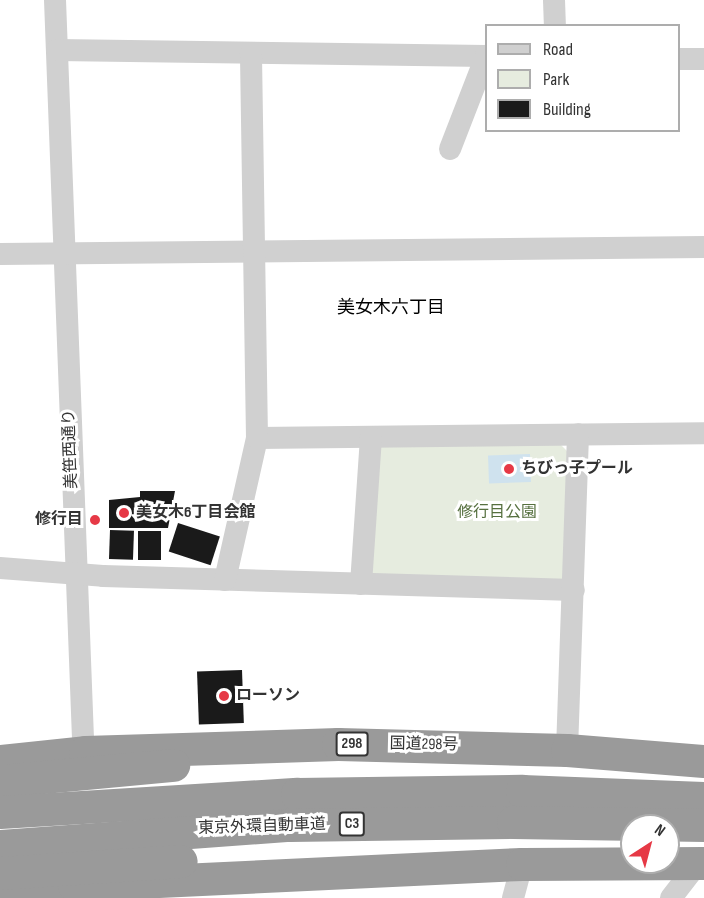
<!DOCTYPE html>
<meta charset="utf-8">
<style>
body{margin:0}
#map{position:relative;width:704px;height:898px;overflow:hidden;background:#fff;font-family:"Sofia Sans Condensed","Noto Sans JP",sans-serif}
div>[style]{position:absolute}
.green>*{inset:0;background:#e6ecdf}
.water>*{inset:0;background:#cfe2ee;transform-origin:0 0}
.building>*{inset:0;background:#1a1a1a;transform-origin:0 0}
.minor>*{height:22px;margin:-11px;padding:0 11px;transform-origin:11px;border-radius:11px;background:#d0d0d0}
.highway>*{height:33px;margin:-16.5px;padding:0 16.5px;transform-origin:16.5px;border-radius:16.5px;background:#9a9a9a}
.highway-bridge>*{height:33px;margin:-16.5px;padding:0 16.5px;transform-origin:16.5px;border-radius:16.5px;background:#9a9a9a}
.dots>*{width:16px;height:16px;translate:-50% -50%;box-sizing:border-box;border:3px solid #fff;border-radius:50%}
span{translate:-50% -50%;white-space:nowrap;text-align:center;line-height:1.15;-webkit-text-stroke:6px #fff;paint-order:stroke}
.shield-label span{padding:2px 4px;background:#fff;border:2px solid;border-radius:4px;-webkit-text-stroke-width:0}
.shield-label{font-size:15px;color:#333;font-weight:700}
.street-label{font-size:16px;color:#333}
.poi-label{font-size:16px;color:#333;font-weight:700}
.left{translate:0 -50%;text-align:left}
.right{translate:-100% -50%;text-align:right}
.park-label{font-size:16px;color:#56703f}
.neighbourhood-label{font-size:18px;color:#000}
.legend{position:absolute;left:485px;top:24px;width:195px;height:108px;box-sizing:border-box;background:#fff;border:2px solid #adadad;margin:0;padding:8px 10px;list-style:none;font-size:18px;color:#333}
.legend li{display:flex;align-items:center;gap:12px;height:30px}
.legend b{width:30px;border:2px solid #adadad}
.north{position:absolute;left:620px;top:814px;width:60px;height:60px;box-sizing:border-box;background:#fff;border:2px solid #adadad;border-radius:50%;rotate:36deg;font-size:16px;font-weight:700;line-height:24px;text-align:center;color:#333}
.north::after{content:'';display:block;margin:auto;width:21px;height:27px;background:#e63946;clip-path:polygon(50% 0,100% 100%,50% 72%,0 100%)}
</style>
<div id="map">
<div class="green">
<div style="clip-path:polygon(559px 443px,567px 451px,564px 576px,557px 585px,373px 575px,368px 570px,378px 452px,382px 445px)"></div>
</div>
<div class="water">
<div style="left:530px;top:454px;width:28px;height:42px;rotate:88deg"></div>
</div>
<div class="building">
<div style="clip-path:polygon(140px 491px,175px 491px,168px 528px,109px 528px,109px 500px,140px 497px)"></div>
<div style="left:178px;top:523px;width:44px;height:30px;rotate:18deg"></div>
<div style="left:110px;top:530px;width:24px;height:29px;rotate:2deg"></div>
<div style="left:138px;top:531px;width:23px;height:29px"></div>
<div style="left:242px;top:670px;width:53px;height:45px;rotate:88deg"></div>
</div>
<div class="minor">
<div style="left:55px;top:0;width:766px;rotate:87.83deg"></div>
<div style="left:554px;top:0;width:26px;rotate:88deg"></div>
<div style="left:57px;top:50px;width:429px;rotate:0.8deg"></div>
<div style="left:678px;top:59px;width:26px"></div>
<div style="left:450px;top:149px;width:100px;rotate:-68.8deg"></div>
<div style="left:0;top:254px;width:704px;rotate:-0.57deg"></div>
<div style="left:257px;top:438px;width:447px;rotate:-0.6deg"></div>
<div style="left:0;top:568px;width:103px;rotate:4.4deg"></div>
<div style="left:103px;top:576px;width:471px;rotate:1.7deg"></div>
<div style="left:225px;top:580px;width:146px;rotate:-77.3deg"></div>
<div style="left:257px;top:438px;width:385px;rotate:-90.9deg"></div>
<div style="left:361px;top:584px;width:147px;rotate:-86.1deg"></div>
<div style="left:567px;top:750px;width:316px;rotate:-88deg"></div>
<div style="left:513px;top:898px;width:35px;rotate:-75deg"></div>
<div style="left:671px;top:898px;width:44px;rotate:-52.4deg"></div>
</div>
<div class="highway">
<div style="left:0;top:761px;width:85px;rotate:-6deg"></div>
<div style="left:85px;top:752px;width:253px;rotate:-1.8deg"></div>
<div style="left:338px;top:744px;width:229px;rotate:1.5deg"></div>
<div style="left:567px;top:750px;width:137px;rotate:4.6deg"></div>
<div style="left:0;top:892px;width:74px;rotate:-5.4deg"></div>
<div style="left:74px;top:885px;width:448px;rotate:-2.7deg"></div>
<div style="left:522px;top:864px;width:182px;rotate:-0.3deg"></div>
</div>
<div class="highway-bridge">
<div style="left:0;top:781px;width:174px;rotate:-5.3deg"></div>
<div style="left:0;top:812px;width:298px;rotate:-3.5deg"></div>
<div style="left:297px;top:794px;width:225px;rotate:-0.8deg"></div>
<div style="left:522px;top:791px;width:182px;rotate:2.2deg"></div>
<div style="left:0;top:846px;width:290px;rotate:-4.2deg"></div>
<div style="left:289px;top:825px;width:224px;rotate:-0.8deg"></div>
<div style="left:513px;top:822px;width:191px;rotate:0.9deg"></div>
<div style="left:0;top:873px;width:181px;rotate:-3.8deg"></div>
</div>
<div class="dots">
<div style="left:509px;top:469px;background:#e63946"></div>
<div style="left:124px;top:513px;background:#e63946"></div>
<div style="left:95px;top:520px;background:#e63946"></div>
<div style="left:224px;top:696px;background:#e63946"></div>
</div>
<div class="shield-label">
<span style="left:352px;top:744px">298</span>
<span style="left:352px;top:824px">C3</span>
</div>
<div class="street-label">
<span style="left:71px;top:449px;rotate:-92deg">美笹西通り</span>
<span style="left:424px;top:745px;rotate:1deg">国道298号</span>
<span style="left:262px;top:827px;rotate:-2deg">東京外環自動車道</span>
</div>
<div class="poi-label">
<span class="left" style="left:521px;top:469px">ちびっ子プール</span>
<span class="left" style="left:136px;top:513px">美女木6丁目会館</span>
<span class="right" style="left:83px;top:520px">修行目</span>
<span class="left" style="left:236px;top:696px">ローソン</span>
</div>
<div class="park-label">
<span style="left:497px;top:513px">修行目公園</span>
</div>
<div class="neighbourhood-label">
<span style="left:391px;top:308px">美女木六丁目</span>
</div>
<ul class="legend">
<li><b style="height:8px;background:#d0d0d0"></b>Road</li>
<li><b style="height:16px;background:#e6ecdf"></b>Park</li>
<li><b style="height:16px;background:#1a1a1a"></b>Building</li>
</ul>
<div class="north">N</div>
</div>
